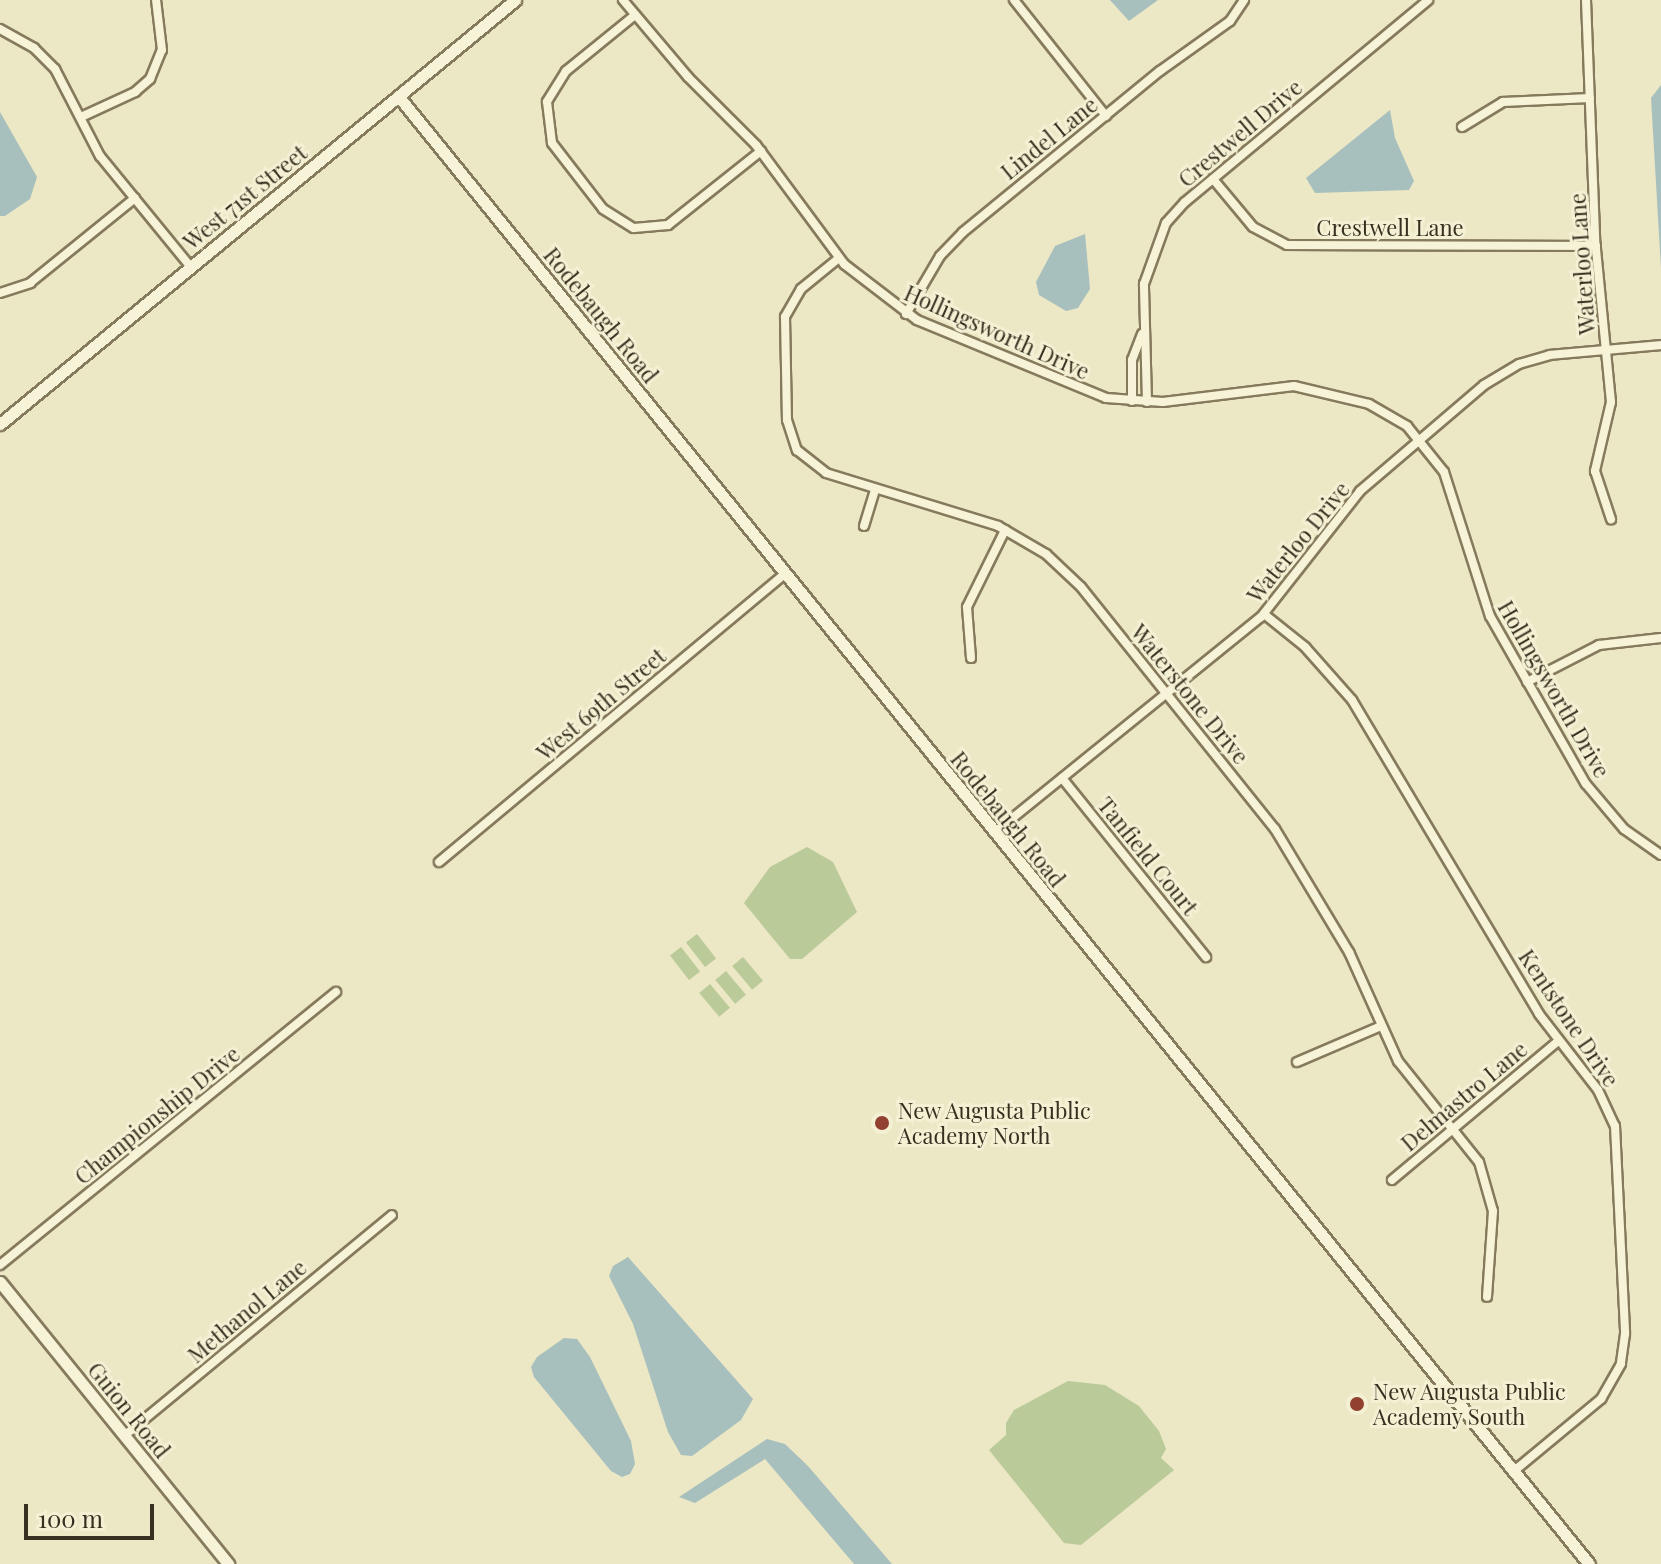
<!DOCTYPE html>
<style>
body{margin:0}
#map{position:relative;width:1661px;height:1564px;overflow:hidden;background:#ece7c5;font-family:"Playfair Display",serif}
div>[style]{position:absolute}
.green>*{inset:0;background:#bbca99;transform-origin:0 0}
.water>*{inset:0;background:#a7c0bd}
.roads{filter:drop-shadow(2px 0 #867a5c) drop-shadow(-2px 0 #867a5c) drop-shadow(0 2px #867a5c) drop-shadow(0 -2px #867a5c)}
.street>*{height:8px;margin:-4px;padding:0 4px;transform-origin:4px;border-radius:4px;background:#f7f3d8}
.secondary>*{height:11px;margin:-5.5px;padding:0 5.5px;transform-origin:5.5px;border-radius:5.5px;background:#f7f3d8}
.dots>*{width:22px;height:22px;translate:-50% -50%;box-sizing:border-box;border:4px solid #f4f0d4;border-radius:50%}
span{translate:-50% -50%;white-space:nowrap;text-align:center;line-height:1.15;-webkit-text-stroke:6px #f4f0d4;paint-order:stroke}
.street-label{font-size:22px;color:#372f1f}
.poi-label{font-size:22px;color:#372f1f}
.left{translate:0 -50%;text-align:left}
.scale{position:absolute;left:24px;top:1504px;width:130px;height:36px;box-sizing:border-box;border:4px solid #372f1f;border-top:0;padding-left:10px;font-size:24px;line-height:28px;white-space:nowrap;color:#372f1f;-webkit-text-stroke:6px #f4f0d4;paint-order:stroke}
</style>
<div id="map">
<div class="green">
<div style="clip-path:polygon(807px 847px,833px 862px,857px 912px,802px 959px,790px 959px,744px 903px,770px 867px)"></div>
<div style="left:697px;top:934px;width:31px;height:14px;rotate:52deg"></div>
<div style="left:681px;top:947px;width:31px;height:14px;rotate:52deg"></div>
<div style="left:743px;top:957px;width:31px;height:14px;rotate:50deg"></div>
<div style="left:726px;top:971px;width:31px;height:14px;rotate:50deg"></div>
<div style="left:710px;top:984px;width:31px;height:14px;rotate:50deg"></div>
<div style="clip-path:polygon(1068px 1381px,1105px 1385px,1139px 1406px,1159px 1431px,1166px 1449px,1161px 1458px,1174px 1470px,1081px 1545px,1064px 1543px,989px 1450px,1006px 1435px,1006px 1423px,1014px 1410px)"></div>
</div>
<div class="water">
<div style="clip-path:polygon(1110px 0,1158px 0,1129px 21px)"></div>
<div style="clip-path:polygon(1661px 85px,1661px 268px,1651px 98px)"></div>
<div style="clip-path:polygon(1390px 110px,1395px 138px,1414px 181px,1409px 190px,1315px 193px,1306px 178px)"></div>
<div style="clip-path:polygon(0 112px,37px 177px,30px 199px,5px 216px,0 216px)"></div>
<div style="clip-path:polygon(1085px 234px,1090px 289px,1078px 308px,1066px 311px,1039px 295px,1036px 282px,1055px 246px)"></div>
<div style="clip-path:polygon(628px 1257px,753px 1399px,741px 1420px,692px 1456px,681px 1455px,668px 1432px,633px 1324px,609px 1276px,613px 1266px)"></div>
<div style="clip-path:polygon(564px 1338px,577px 1339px,590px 1357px,631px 1441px,635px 1464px,630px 1474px,622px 1477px,611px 1471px,534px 1377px,531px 1367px,537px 1357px)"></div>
<div style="clip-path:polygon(767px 1439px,785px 1444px,808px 1466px,892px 1564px,854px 1564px,765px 1459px,695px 1503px,679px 1497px)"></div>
</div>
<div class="roads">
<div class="street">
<div style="left:623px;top:0;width:101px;rotate:49.8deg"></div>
<div style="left:688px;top:77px;width:96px;rotate:45deg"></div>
<div style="left:756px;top:145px;width:148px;rotate:53.5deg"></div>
<div style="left:844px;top:264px;width:92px;rotate:37.5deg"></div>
<div style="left:917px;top:320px;width:204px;rotate:22.4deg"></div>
<div style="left:1106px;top:398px;width:57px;rotate:4deg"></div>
<div style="left:1163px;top:402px;width:132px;rotate:-7deg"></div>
<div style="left:1294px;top:386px;width:77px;rotate:13.5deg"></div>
<div style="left:1369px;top:404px;width:44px;rotate:30.1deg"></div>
<div style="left:1407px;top:426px;width:59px;rotate:51.2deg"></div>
<div style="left:1444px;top:472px;width:151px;rotate:72.3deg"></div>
<div style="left:1490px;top:616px;width:193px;rotate:60.3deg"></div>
<div style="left:1586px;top:784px;width:59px;rotate:49.8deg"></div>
<div style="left:1624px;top:829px;width:45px;rotate:35.1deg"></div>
<div style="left:1014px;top:0;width:148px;rotate:51.6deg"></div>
<div style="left:1586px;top:0;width:239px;rotate:87.8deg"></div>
<div style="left:1595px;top:239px;width:164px;rotate:84.4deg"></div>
<div style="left:1611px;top:402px;width:71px;rotate:103.1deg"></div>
<div style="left:1595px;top:471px;width:51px;rotate:71.6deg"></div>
<div style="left:635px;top:15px;width:89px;rotate:140.9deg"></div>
<div style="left:566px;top:71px;width:36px;rotate:122deg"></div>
<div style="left:547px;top:102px;width:41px;rotate:83deg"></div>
<div style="left:552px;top:143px;width:83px;rotate:52.3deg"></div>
<div style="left:603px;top:209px;width:36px;rotate:32deg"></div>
<div style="left:634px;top:228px;width:34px;rotate:-5deg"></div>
<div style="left:668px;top:225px;width:119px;rotate:-38.5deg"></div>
<div style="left:0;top:29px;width:39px;rotate:29deg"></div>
<div style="left:34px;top:48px;width:30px;rotate:45deg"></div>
<div style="left:55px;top:69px;width:98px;rotate:62.7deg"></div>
<div style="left:100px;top:156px;width:144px;rotate:50.7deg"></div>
<div style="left:81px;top:117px;width:60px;rotate:-24.8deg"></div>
<div style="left:135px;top:92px;width:20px;rotate:-41deg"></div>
<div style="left:150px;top:79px;width:31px;rotate:-68deg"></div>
<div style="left:162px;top:50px;width:50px;rotate:-96.8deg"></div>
<div style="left:1462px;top:127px;width:48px;rotate:-31.4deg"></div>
<div style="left:1503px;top:102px;width:87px;rotate:-2.6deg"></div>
<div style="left:1213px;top:179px;width:62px;rotate:50.2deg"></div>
<div style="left:1253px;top:227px;width:38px;rotate:28deg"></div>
<div style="left:1287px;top:245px;width:309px;rotate:0.2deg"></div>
<div style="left:839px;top:258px;width:49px;rotate:140.8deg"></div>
<div style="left:801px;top:289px;width:32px;rotate:120deg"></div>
<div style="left:785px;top:317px;width:103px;rotate:88.9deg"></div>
<div style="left:787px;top:420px;width:32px;rotate:72deg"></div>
<div style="left:797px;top:450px;width:37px;rotate:38deg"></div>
<div style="left:826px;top:473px;width:180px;rotate:17.1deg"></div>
<div style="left:998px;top:526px;width:56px;rotate:30.3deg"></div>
<div style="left:1046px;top:554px;width:48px;rotate:43.3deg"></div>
<div style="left:1081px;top:587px;width:310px;rotate:51.3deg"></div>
<div style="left:1275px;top:829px;width:144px;rotate:59deg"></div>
<div style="left:1349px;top:952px;width:120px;rotate:65.8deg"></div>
<div style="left:1398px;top:1061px;width:129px;rotate:51.3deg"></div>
<div style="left:1479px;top:1162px;width:51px;rotate:74.1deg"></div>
<div style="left:1493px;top:1211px;width:86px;rotate:94deg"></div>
<div style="left:0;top:293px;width:32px;rotate:-18deg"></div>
<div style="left:30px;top:283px;width:135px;rotate:-39deg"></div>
<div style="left:906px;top:314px;width:67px;rotate:-59.6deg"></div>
<div style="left:940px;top:256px;width:33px;rotate:-46deg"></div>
<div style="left:963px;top:232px;width:254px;rotate:-39.3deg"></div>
<div style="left:1160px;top:71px;width:86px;rotate:-35.5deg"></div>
<div style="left:1230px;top:21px;width:25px;rotate:-56deg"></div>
<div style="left:1132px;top:401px;width:41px;rotate:-90deg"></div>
<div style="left:1132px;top:360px;width:28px;rotate:-69deg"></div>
<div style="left:1147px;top:402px;width:118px;rotate:-91.5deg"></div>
<div style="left:1144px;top:284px;width:65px;rotate:-70.2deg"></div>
<div style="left:1166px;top:223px;width:28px;rotate:-48deg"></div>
<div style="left:1185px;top:202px;width:316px;rotate:-39.7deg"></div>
<div style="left:864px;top:526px;width:39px;rotate:-73deg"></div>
<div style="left:1264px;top:614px;width:53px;rotate:38.8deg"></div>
<div style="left:1305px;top:647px;width:71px;rotate:48.4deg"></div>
<div style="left:1352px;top:700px;width:365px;rotate:59.2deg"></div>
<div style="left:1539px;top:1014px;width:96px;rotate:52.2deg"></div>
<div style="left:1598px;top:1090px;width:40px;rotate:65deg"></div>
<div style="left:1615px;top:1126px;width:208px;rotate:87.2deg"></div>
<div style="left:1625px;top:1334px;width:30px;rotate:98deg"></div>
<div style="left:1621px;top:1364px;width:40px;rotate:119.7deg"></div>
<div style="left:1601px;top:1399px;width:113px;rotate:140.4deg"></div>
<div style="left:971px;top:658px;width:51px;rotate:-94.5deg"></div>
<div style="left:967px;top:607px;width:86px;rotate:-63.7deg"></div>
<div style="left:1527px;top:682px;width:81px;rotate:-27.2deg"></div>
<div style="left:1599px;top:645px;width:62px;rotate:-6.4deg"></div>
<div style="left:1062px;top:778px;width:230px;rotate:51.2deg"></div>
<div style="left:994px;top:833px;width:343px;rotate:-39deg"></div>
<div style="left:1261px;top:617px;width:160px;rotate:-51.8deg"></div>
<div style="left:1360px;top:491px;width:163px;rotate:-40.5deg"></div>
<div style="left:1484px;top:385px;width:41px;rotate:-31deg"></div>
<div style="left:1519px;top:364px;width:32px;rotate:-16deg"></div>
<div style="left:1550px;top:355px;width:111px;rotate:-5.1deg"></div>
<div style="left:439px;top:862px;width:450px;rotate:-39.8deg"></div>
<div style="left:1297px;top:1062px;width:91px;rotate:-23.2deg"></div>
<div style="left:1392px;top:1180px;width:217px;rotate:-39.9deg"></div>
<div style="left:0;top:1265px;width:433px;rotate:-39.1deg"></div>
<div style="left:124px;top:1436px;width:347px;rotate:-39.5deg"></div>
</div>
<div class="secondary">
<div style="left:399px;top:97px;width:1889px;rotate:50.95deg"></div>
<div style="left:0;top:424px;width:667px;rotate:-39.46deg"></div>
<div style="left:0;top:1282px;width:363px;rotate:51deg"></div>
</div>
</div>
<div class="dots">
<div style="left:882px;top:1123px;background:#92402f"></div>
<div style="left:1357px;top:1404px;background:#92402f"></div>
</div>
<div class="street-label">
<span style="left:1240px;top:133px;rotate:-40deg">Crestwell Drive</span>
<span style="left:1049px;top:138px;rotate:-39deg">Lindel Lane</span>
<span style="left:245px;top:197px;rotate:-39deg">West 71st Street</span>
<span style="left:1390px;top:228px">Crestwell Lane</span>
<span style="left:1582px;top:264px;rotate:-94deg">Waterloo Lane</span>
<span style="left:601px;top:315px;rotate:51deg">Rodebaugh Road</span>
<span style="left:997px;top:332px;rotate:24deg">Hollingsworth Drive</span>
<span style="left:1298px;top:542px;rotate:-51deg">Waterloo Drive</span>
<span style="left:1554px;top:689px;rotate:60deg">Hollingsworth Drive</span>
<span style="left:1190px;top:694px;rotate:51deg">Waterstone Drive</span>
<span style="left:601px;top:704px;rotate:-40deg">West 69th Street</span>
<span style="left:1008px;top:819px;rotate:51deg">Rodebaugh Road</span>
<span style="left:1148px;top:856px;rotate:51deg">Tanfield Court</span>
<span style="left:1569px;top:1018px;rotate:56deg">Kentstone Drive</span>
<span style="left:1464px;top:1096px;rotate:-40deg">Delmastro Lane</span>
<span style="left:157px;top:1115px;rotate:-39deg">Championship Drive</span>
<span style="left:247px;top:1311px;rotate:-40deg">Methanol Lane</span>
<span style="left:129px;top:1410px;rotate:51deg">Guion Road</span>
</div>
<div class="poi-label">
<span class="left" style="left:898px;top:1123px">New Augusta Public<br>Academy North</span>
<span class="left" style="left:1373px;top:1404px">New Augusta Public<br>Academy South</span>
</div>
<div class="scale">100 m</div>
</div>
